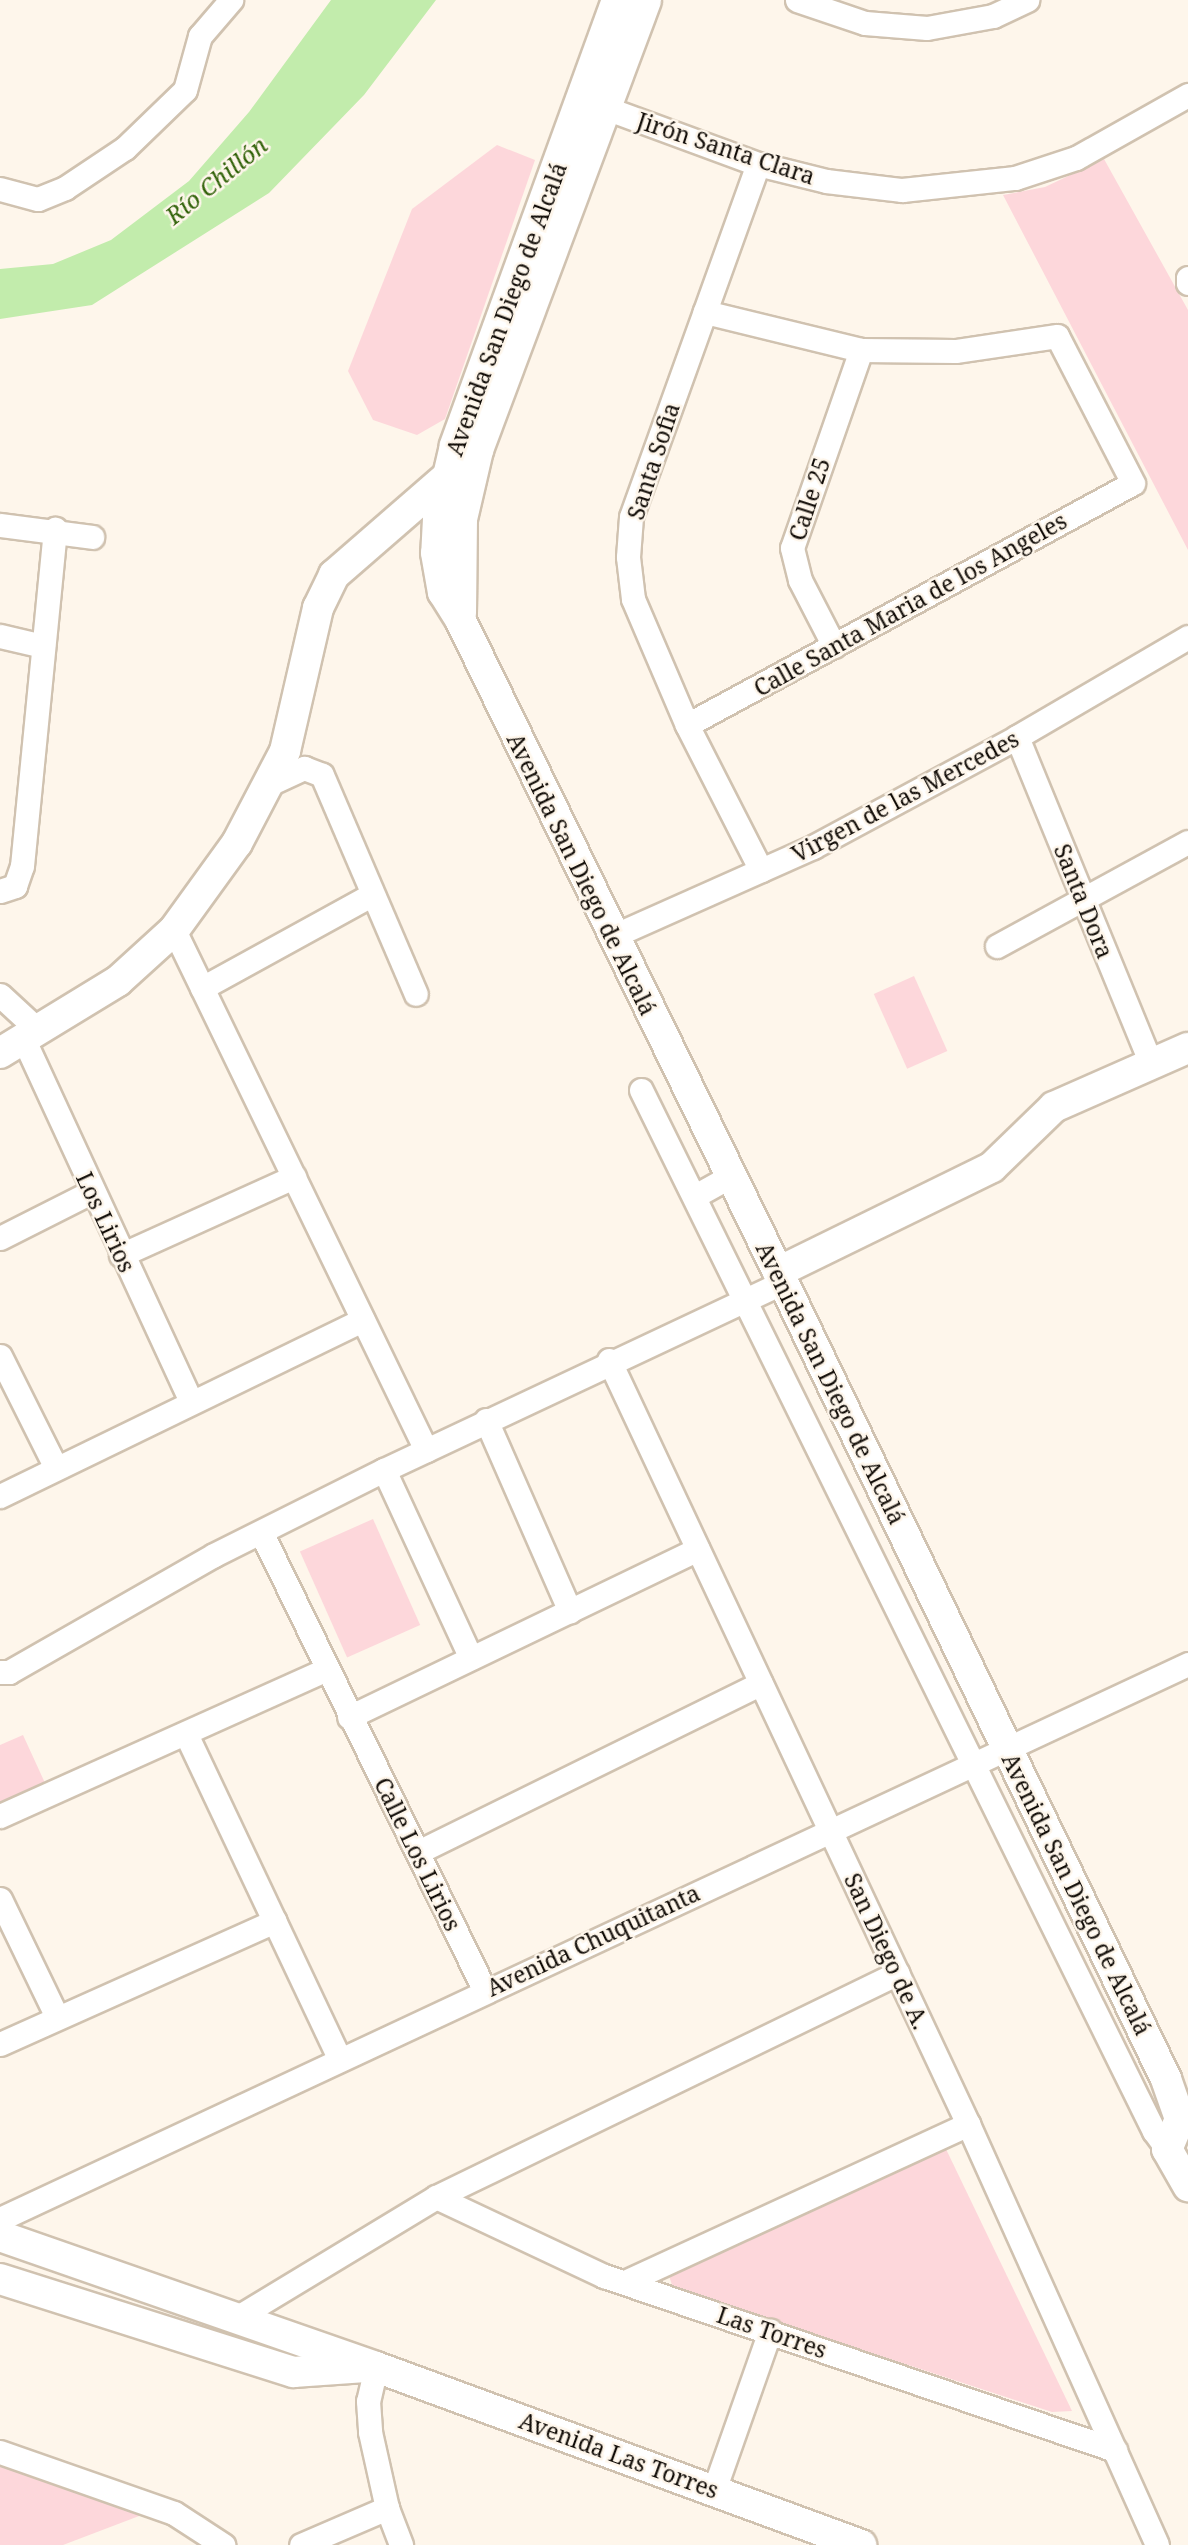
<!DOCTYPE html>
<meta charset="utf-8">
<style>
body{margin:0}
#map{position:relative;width:1188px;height:2545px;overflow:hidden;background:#fef6eb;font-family:"Noto Serif",serif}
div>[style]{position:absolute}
.green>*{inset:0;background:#fdd7db;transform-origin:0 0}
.water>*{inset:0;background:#c2ecac}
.roads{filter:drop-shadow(2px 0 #d0c2b0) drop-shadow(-2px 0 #d0c2b0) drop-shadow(0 2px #d0c2b0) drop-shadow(0 -2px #d0c2b0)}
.minor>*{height:23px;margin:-11.5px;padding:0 11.5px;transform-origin:11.5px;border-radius:11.5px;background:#fff}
.tertiary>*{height:30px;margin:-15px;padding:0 15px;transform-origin:15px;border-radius:15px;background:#fff}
span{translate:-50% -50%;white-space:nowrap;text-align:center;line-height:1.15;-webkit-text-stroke:5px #fef6eb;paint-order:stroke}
.street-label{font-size:23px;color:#100b06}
.water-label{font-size:24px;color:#316209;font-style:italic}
</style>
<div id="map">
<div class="green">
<div style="clip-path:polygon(497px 145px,535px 160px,445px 419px,417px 435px,373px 420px,348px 371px,412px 209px)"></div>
<div style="clip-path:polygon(1104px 159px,1188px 310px,1188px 550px,1003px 195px,1045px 187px)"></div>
<div style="left:914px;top:976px;width:82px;height:44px;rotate:66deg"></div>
<div style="left:373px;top:1519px;width:116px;height:80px;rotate:66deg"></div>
<div style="clip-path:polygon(23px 1735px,45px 1783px,0 1802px,0 1745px)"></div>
<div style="clip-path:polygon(945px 2147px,1072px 2411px,1052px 2412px,673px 2288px,669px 2276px)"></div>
<div style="clip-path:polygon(0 2459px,147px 2513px,63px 2545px,0 2545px)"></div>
</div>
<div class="water">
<div style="clip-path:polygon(331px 0,436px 0,364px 95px,269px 193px,92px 305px,0 319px,0 269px,53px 264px,111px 240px,189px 181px,249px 112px)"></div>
</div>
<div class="roads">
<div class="minor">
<div style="left:797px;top:0;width:72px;rotate:18.7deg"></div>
<div style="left:865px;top:23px;width:62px;rotate:4.6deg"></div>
<div style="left:927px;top:28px;width:67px;rotate:-10.3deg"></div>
<div style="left:993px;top:16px;width:38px;rotate:-25deg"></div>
<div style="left:592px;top:103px;width:177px;rotate:20.2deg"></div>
<div style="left:758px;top:164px;width:70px;rotate:14deg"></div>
<div style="left:826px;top:181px;width:77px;rotate:6.8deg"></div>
<div style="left:902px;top:190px;width:114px;rotate:-6.1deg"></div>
<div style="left:1015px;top:178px;width:64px;rotate:-18.2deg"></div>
<div style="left:1076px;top:158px;width:129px;rotate:-29.4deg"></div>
<div style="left:758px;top:164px;width:375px;rotate:109.8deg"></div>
<div style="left:631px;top:517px;width:40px;rotate:94.3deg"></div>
<div style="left:628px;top:557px;width:42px;rotate:83.2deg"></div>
<div style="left:633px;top:599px;width:137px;rotate:66.8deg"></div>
<div style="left:687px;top:725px;width:163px;rotate:63deg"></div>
<div style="left:0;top:189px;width:39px;rotate:15deg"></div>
<div style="left:38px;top:199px;width:29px;rotate:-22deg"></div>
<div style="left:65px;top:188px;width:72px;rotate:-33.7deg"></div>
<div style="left:125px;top:148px;width:83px;rotate:-44deg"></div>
<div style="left:185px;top:90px;width:56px;rotate:-74.5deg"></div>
<div style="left:200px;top:36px;width:48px;rotate:-49.3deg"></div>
<div style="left:1188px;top:278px;width:5px;rotate:90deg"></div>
<div style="left:0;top:525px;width:93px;rotate:7.4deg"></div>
<div style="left:0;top:636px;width:44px;rotate:13.1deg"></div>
<div style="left:834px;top:646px;width:74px;rotate:-117.3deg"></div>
<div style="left:800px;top:580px;width:33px;rotate:-104deg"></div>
<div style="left:792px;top:548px;width:210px;rotate:-70.8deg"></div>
<div style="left:687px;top:725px;width:507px;rotate:-28.48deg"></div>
<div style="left:1133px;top:483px;width:165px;rotate:-117.3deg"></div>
<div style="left:1057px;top:336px;width:103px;rotate:171.6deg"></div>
<div style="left:955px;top:351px;width:94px;rotate:-179.4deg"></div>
<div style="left:861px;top:350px;width:161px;rotate:-166.3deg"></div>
<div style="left:1017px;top:737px;width:353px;rotate:67.7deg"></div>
<div style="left:267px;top:785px;width:41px;rotate:-24.7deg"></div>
<div style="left:304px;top:768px;width:19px;rotate:21deg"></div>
<div style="left:322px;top:775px;width:238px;rotate:66.8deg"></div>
<div style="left:0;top:891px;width:16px;rotate:-18deg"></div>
<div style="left:15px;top:886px;width:21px;rotate:-71deg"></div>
<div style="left:22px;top:866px;width:339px;rotate:-84.4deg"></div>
<div style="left:174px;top:930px;width:578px;rotate:64.14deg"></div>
<div style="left:613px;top:936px;width:219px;rotate:-24deg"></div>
<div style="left:813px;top:847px;width:232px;rotate:-28.3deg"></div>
<div style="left:1017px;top:737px;width:198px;rotate:-30.3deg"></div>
<div style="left:997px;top:946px;width:217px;rotate:-28.6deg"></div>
<div style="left:202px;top:988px;width:193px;rotate:-28.8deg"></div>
<div style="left:0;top:995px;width:53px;rotate:42.7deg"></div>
<div style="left:24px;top:1040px;width:399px;rotate:65.2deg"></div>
<div style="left:641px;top:1090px;width:1161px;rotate:63.77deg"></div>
<div style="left:1154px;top:2131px;width:22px;rotate:54deg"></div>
<div style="left:695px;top:1196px;width:41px;rotate:-29.1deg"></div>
<div style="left:0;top:1238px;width:102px;rotate:-26.8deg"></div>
<div style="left:121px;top:1255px;width:190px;rotate:-24.3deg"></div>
<div style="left:0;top:1356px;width:125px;rotate:63.4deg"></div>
<div style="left:609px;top:1360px;width:844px;rotate:64.83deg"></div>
<div style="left:968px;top:2124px;width:461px;rotate:65.8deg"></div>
<div style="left:486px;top:1420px;width:209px;rotate:66.3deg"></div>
<div style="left:384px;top:1470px;width:207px;rotate:65.2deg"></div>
<div style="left:0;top:1496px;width:403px;rotate:-25.9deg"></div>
<div style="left:261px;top:1532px;width:511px;rotate:63.99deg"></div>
<div style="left:0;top:1672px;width:9px"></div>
<div style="left:9px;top:1672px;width:236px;rotate:-29.7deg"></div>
<div style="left:214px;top:1555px;width:190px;rotate:-26.6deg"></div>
<div style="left:384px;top:1470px;width:441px;rotate:-25.2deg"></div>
<div style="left:349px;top:1717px;width:387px;rotate:-25.7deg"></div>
<div style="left:186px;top:1734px;width:358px;rotate:64.7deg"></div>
<div style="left:0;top:1816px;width:359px;rotate:-24.2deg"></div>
<div style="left:418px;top:1852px;width:382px;rotate:-26.2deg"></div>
<div style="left:0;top:1899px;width:129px;rotate:64.2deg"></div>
<div style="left:0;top:2044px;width:301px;rotate:-24.1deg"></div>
<div style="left:436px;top:2197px;width:186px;rotate:25.2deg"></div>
<div style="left:604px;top:2276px;width:540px;rotate:18.8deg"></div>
<div style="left:0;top:2219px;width:1311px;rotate:-25.04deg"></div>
<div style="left:625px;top:2282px;width:378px;rotate:-24.7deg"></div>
<div style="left:238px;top:2317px;width:232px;rotate:-31.2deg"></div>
<div style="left:436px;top:2197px;width:513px;rotate:-25.87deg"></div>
<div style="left:376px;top:2367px;width:35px;rotate:103deg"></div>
<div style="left:368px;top:2401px;width:31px;rotate:86deg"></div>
<div style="left:370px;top:2432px;width:78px;rotate:77.4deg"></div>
<div style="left:387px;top:2508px;width:40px;rotate:69deg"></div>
<div style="left:0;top:2452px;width:184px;rotate:19.3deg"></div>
<div style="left:174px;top:2513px;width:59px;rotate:33.1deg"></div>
<div style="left:714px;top:2490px;width:169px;rotate:-70.6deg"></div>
<div style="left:301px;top:2545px;width:94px;rotate:-23.3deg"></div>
</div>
<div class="tertiary">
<div style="left:617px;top:0;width:475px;rotate:110deg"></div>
<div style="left:455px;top:446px;width:75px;rotate:103.1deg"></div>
<div style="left:438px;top:519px;width:34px;rotate:93deg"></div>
<div style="left:436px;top:553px;width:40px;rotate:80deg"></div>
<div style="left:443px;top:592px;width:34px;rotate:58deg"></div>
<div style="left:461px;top:621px;width:735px;rotate:64.03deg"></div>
<div style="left:783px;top:1282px;width:884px;rotate:64.33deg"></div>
<div style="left:1166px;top:2079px;width:42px;rotate:70.7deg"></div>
<div style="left:1180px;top:2119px;width:33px;rotate:113deg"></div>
<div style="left:1167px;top:2149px;width:43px;rotate:60.4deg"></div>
<div style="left:461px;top:613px;width:94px;rotate:-89.4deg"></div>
<div style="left:462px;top:519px;width:71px;rotate:-76.9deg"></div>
<div style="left:478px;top:450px;width:480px;rotate:-69.5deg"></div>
<div style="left:0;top:1053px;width:138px;rotate:-31.4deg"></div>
<div style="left:118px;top:981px;width:76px;rotate:-42.3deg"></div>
<div style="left:174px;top:930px;width:107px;rotate:-54.1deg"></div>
<div style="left:237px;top:843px;width:104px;rotate:-62.4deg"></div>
<div style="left:285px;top:751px;width:147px;rotate:-77deg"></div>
<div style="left:318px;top:608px;width:37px;rotate:-64deg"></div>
<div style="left:334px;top:575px;width:191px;rotate:-41deg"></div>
<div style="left:778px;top:1272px;width:238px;rotate:-26.1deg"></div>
<div style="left:992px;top:1167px;width:86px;rotate:-44.1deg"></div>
<div style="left:1054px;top:1107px;width:146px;rotate:-23.8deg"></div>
<div style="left:0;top:2236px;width:398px;rotate:19.2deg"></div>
<div style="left:376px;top:2367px;width:517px;rotate:20.15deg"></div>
<div style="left:0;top:2279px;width:308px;rotate:17.6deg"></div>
<div style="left:294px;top:2372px;width:71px;rotate:-4deg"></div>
</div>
</div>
<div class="street-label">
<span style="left:726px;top:148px;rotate:18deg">Jirón Santa Clara</span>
<span style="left:506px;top:309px;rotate:-70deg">Avenida San Diego de Alcalá</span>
<span style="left:653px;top:461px;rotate:-72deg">Santa Sofia</span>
<span style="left:809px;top:499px;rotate:-72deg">Calle 25</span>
<span style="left:910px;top:604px;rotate:-29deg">Calle Santa Maria de los Angeles</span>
<span style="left:905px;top:796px;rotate:-28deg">Virgen de las Mercedes</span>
<span style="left:582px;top:874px;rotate:64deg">Avenida San Diego de Alcalá</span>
<span style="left:1084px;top:901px;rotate:68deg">Santa Dora</span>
<span style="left:106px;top:1222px;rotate:65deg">Los Lirios</span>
<span style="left:831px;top:1383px;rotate:64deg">Avenida San Diego de Alcalá</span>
<span style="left:418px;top:1854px;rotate:64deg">Calle Los Lirios</span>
<span style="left:1077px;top:1894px;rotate:64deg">Avenida San Diego de Alcalá</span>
<span style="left:593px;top:1940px;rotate:-25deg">Avenida Chuquitanta</span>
<span style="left:887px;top:1951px;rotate:65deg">San Diego de A.</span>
<span style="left:772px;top:2332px;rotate:19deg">Las Torres</span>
<span style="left:619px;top:2455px;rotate:20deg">Avenida Las Torres</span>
</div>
<div class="water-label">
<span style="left:216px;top:180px;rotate:-39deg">Río Chillón</span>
</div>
</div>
